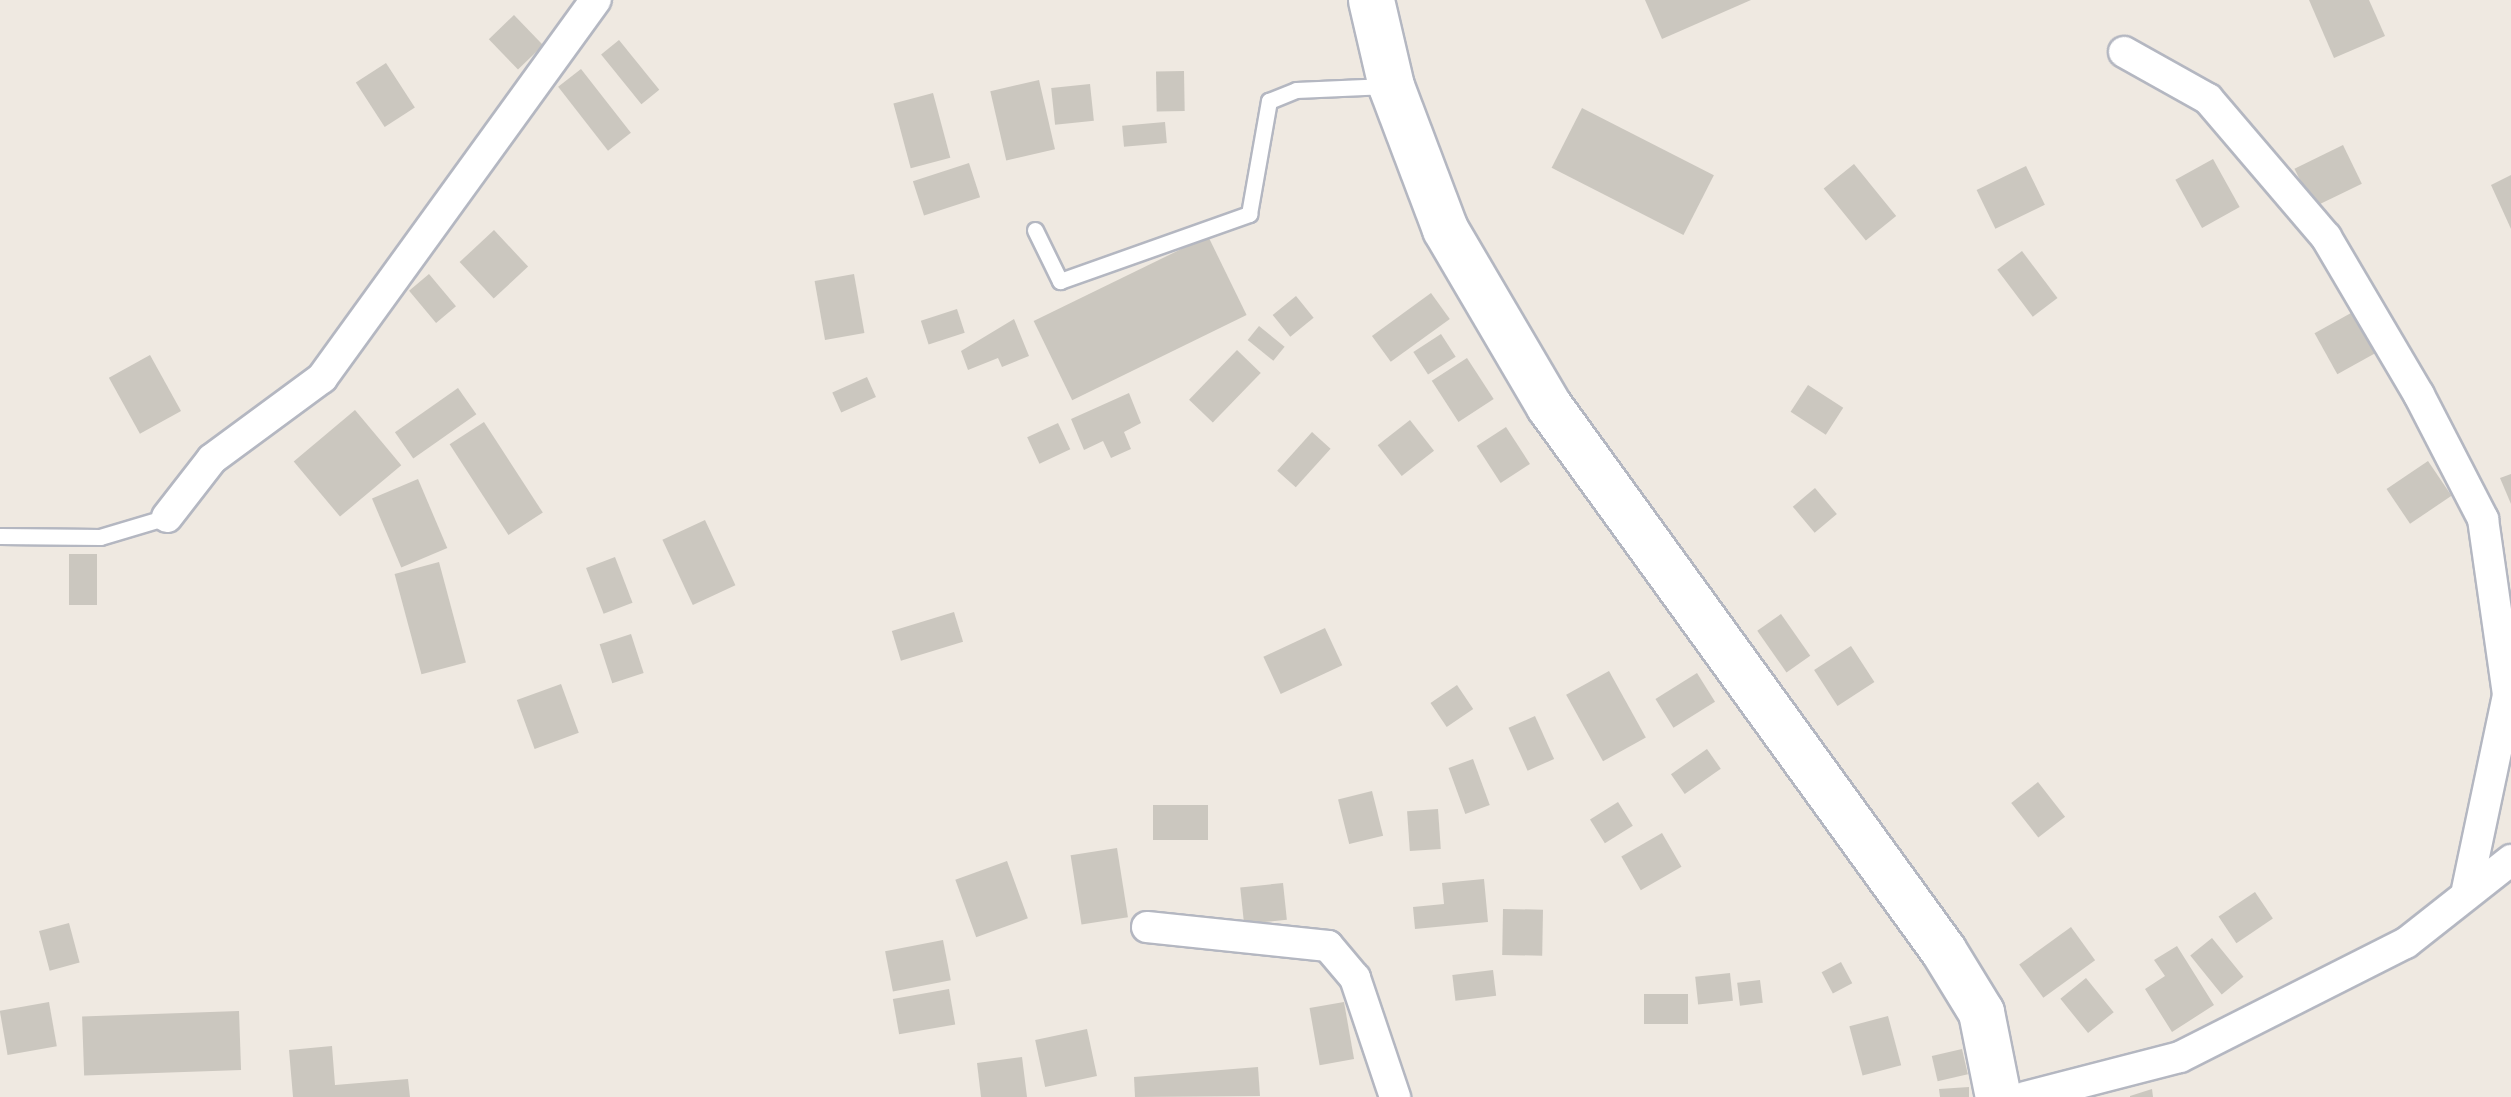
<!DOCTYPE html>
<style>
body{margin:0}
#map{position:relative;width:2511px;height:1097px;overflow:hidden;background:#efe9e1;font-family:Karla,sans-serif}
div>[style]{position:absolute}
.building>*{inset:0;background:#cbc7bf;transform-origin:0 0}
.roads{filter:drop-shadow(2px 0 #b4b7c1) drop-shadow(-2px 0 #b4b7c1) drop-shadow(0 2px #b4b7c1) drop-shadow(0 -2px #b4b7c1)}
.service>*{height:15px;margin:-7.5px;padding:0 7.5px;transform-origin:7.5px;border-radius:7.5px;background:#fff}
.minor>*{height:30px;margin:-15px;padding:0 15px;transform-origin:15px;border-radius:15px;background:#fff}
.secondary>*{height:45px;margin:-22.5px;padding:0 22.5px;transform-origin:22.5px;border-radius:22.5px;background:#fff}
span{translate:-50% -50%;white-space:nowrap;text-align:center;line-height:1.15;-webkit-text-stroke:10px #fff;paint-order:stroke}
</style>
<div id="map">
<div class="building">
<div style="clip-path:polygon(1645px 0,1751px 0,1662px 39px)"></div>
<div style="clip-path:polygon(2309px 0,2369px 0,2385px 36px,2334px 58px)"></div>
<div style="left:514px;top:15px;width:42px;height:35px;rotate:46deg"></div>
<div style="left:619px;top:40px;width:64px;height:23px;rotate:51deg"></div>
<div style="left:386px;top:63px;width:53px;height:36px;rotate:57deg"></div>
<div style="left:581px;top:69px;width:81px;height:29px;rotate:52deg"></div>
<div style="left:1184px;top:71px;width:40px;height:28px;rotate:89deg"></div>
<div style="left:1039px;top:80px;width:71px;height:50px;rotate:77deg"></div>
<div style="left:1090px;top:84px;width:37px;height:39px;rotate:84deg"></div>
<div style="left:933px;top:93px;width:67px;height:41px;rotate:75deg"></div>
<div style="left:1582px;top:108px;width:148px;height:67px;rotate:27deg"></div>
<div style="left:1165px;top:122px;width:21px;height:43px;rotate:85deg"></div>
<div style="left:2343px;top:145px;width:43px;height:54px;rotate:64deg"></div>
<div style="left:2213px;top:159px;width:55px;height:43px;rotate:61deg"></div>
<div style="left:969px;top:163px;width:36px;height:59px;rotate:72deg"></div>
<div style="left:1854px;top:164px;width:67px;height:39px;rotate:51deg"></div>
<div style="left:2026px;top:166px;width:43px;height:55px;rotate:64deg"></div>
<div style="clip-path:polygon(2511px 175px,2511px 229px,2491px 185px)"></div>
<div style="left:494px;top:230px;width:50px;height:47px;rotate:47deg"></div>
<div style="left:1208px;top:236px;width:88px;height:194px;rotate:64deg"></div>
<div style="left:2022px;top:251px;width:59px;height:31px;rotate:53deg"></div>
<div style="left:429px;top:274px;width:42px;height:26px;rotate:50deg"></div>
<div style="left:854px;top:274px;width:60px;height:40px;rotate:80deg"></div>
<div style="left:1431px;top:293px;width:32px;height:73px;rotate:54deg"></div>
<div style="left:1296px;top:296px;width:28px;height:30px;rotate:51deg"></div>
<div style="left:2360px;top:308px;width:47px;height:52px;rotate:61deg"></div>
<div style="left:957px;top:309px;width:25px;height:38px;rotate:72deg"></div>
<div style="clip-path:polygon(1014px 319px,1029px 356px,1002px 367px,998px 358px,968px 370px,961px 351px)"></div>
<div style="left:1259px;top:326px;width:33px;height:18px;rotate:39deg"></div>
<div style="left:1441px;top:334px;width:27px;height:33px;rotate:57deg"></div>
<div style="left:1237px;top:350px;width:33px;height:69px;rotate:44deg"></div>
<div style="left:150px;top:355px;width:64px;height:47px;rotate:61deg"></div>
<div style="left:1467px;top:358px;width:49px;height:42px;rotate:57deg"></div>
<div style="left:867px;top:377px;width:22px;height:38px;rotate:66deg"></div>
<div style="left:1808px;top:385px;width:42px;height:32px;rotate:33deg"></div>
<div style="left:458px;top:388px;width:32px;height:77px;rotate:55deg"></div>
<div style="clip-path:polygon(1129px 393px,1141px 423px,1124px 432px,1131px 449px,1111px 458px,1103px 441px,1084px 450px,1071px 419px)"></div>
<div style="left:355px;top:410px;width:72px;height:80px;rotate:50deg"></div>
<div style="left:1410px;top:420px;width:39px;height:41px;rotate:52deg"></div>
<div style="left:484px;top:422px;width:108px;height:41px;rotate:57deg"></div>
<div style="left:1058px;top:423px;width:29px;height:34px;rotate:65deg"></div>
<div style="left:1506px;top:427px;width:44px;height:35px;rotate:57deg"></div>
<div style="left:1312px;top:432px;width:25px;height:52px;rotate:42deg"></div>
<div style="left:2428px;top:461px;width:42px;height:50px;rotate:56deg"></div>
<div style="clip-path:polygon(2511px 474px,2511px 504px,2500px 478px)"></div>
<div style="left:418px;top:479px;width:75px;height:50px;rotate:67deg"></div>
<div style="left:1815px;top:488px;width:34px;height:29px;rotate:50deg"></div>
<div style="left:705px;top:520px;width:72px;height:47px;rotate:65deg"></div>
<div style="left:69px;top:554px;width:28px;height:51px"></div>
<div style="left:615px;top:557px;width:49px;height:31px;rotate:69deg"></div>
<div style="left:439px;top:562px;width:104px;height:46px;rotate:75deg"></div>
<div style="left:954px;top:612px;width:31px;height:65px;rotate:73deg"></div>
<div style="left:1781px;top:614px;width:51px;height:29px;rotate:55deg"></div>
<div style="left:1325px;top:628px;width:41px;height:68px;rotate:65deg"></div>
<div style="left:631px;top:634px;width:41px;height:33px;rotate:72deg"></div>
<div style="left:1851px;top:646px;width:43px;height:44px;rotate:57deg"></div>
<div style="left:1609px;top:671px;width:76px;height:49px;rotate:61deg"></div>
<div style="left:1697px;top:673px;width:34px;height:49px;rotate:58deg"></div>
<div style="left:561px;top:684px;width:52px;height:47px;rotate:70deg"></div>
<div style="left:1457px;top:685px;width:29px;height:32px;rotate:56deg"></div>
<div style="left:1535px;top:716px;width:47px;height:29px;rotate:66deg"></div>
<div style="left:1707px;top:749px;width:24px;height:44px;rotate:55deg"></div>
<div style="left:1473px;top:759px;width:49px;height:26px;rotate:70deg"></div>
<div style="left:2038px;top:782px;width:44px;height:34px;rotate:52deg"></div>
<div style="left:1372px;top:791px;width:46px;height:35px;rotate:76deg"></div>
<div style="left:1618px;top:802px;width:28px;height:33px;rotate:58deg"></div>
<div style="left:1208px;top:805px;width:35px;height:55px;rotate:90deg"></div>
<div style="left:1438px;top:809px;width:40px;height:31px;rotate:86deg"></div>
<div style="left:1662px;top:833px;width:39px;height:47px;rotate:60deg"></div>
<div style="left:1117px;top:848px;width:70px;height:47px;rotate:81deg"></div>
<div style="left:1007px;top:861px;width:61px;height:55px;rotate:70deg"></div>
<div style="clip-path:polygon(1484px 879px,1488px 922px,1415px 929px,1413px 907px,1444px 904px,1442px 883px)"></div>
<div style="left:1283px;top:883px;width:37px;height:43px;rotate:84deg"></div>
<div style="left:2255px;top:892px;width:32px;height:44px;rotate:56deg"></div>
<div style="left:1503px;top:909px;width:40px;height:46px;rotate:1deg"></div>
<div style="left:69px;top:923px;width:41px;height:31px;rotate:75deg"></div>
<div style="left:2071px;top:927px;width:41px;height:64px;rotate:54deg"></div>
<div style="left:2212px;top:938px;width:50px;height:28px;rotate:51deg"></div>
<div style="left:943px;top:940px;width:41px;height:59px;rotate:79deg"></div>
<div style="clip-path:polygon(2177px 946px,2214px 1005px,2172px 1032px,2145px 989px,2165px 976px,2154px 960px)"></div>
<div style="left:1841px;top:962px;width:24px;height:22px;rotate:62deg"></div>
<div style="left:1493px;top:970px;width:26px;height:41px;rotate:83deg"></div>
<div style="left:1730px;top:973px;width:28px;height:35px;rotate:84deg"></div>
<div style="left:2086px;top:978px;width:44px;height:33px;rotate:51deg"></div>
<div style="left:1760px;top:980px;width:23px;height:23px;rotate:83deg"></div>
<div style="left:949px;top:989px;width:36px;height:57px;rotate:80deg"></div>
<div style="left:1688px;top:994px;width:30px;height:44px;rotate:90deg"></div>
<div style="left:49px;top:1002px;width:45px;height:50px;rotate:80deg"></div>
<div style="left:1344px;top:1002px;width:58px;height:35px;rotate:80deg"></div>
<div style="left:239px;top:1011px;width:59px;height:157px;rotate:88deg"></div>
<div style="left:1888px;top:1016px;width:51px;height:40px;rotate:75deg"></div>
<div style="left:1087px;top:1029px;width:48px;height:53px;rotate:78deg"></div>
<div style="clip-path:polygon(332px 1046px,335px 1085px,408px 1079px,410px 1097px,293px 1097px,289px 1050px)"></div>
<div style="left:1962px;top:1049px;width:26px;height:31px;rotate:77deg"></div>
<div style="clip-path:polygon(1022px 1057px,1027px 1097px,981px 1097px,977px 1063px)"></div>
<div style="clip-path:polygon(1258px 1067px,1260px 1096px,1135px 1097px,1134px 1077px)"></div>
<div style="clip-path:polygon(1969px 1087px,1969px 1097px,1940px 1097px,1939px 1089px)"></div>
<div style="clip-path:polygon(2152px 1089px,2153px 1097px,2130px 1097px,2130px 1096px)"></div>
</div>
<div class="roads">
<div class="service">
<div style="left:1035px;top:230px;width:57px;rotate:63.9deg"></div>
<div style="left:1060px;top:281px;width:201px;rotate:-19.5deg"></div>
<div style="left:1249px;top:214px;width:115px;rotate:-80deg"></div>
<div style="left:1269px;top:101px;width:29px;rotate:-22deg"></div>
<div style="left:1296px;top:90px;width:91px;rotate:-2.5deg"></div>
<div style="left:0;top:536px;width:100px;rotate:0.6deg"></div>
<div style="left:100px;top:537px;width:70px;rotate:-16.6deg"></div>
</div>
<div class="minor">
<div style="left:2124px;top:52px;width:96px;rotate:29.2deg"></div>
<div style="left:2208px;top:99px;width:182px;rotate:49.5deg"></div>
<div style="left:2326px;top:237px;width:183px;rotate:59.5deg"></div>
<div style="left:2419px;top:395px;width:140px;rotate:62.7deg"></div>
<div style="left:2483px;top:519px;width:178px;rotate:81.9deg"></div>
<div style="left:2508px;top:695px;width:198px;rotate:101.9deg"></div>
<div style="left:167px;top:517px;width:73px;rotate:-52.2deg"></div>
<div style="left:212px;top:459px;width:137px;rotate:-36.4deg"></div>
<div style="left:322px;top:378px;width:467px;rotate:-54.1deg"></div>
<div style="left:1147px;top:927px;width:182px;rotate:6deg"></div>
<div style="left:1328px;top:946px;width:42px;rotate:49.8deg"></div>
<div style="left:1355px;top:978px;width:126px;rotate:71.4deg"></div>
<div style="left:2025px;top:1097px;width:160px;rotate:-14.5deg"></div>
<div style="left:2180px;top:1057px;width:253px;rotate:-26.8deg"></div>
<div style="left:2406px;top:943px;width:134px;rotate:-38.3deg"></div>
</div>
<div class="secondary">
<div style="left:1371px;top:0;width:88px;rotate:76.9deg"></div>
<div style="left:1391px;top:86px;width:153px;rotate:69.3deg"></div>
<div style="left:1445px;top:229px;width:205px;rotate:59.6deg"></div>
<div style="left:1549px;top:406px;width:672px;rotate:54.09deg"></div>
<div style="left:1943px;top:950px;width:73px;rotate:58.5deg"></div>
<div style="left:1981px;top:1012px;width:87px;rotate:78.7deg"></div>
</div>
</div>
</div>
